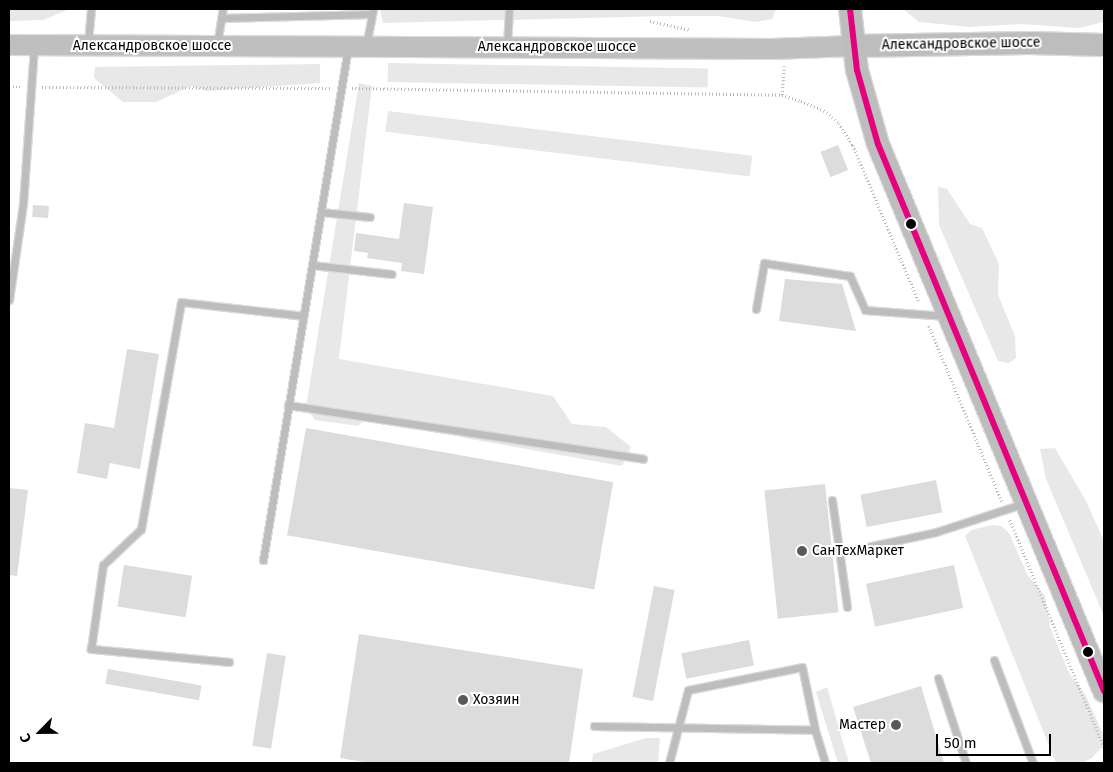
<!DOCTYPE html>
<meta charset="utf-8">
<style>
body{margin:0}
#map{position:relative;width:1113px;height:772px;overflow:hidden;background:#fff;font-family:"Fira Sans",sans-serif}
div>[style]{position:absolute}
.green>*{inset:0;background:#e8e8e8;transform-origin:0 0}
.building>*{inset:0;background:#dcdcdc;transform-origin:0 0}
.path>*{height:2.5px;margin-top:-1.25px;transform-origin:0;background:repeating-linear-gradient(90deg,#b8b8b8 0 1px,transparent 0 3.5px)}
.roads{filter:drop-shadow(1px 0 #dbdbdb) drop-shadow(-1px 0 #dbdbdb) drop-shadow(0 1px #dbdbdb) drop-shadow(0 -1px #dbdbdb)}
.lane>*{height:7px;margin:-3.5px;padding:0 3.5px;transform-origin:3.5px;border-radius:3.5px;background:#bdbdbd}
.secondary>*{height:20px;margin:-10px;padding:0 10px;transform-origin:10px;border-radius:10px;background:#bfbfbf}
.primary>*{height:22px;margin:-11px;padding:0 11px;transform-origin:11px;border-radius:11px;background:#bdbdbd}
.bus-1>*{height:6px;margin:-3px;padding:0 3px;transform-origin:3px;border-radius:3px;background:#e5007d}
.dots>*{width:14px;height:14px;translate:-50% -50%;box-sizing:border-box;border:2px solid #fff;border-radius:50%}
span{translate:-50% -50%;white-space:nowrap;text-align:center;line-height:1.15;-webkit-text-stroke:4px #fff;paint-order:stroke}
.street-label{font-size:14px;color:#000}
.poi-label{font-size:14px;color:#000}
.left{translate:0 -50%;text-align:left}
.right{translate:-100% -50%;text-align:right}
.frame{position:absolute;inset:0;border:10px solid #000;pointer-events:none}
.north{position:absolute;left:15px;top:707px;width:50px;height:50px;-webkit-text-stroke:4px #fff;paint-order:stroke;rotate:247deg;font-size:14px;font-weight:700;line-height:20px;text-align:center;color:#000}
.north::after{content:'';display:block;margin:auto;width:18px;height:22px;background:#000;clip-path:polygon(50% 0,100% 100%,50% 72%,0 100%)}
.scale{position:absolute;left:936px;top:734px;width:115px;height:22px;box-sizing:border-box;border:2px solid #000;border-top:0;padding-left:6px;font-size:15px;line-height:18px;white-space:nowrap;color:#000;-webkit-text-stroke:4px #fff;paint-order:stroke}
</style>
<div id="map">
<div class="green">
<div style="clip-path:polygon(9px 9px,70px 9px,43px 20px,9px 21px)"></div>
<div style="clip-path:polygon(380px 9px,776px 9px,772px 19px,755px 22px,718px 16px,666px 16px,383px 23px)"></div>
<div style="clip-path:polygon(903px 9px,1104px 9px,1104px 22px,1079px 28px,1021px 24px,970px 27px,919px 22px)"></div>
<div style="left:388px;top:63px;width:320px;height:19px;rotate:1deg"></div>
<div style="clip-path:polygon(320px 64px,320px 83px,207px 91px,191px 86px,156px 102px,123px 102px,94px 78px,95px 67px)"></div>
<div style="clip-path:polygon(359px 83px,372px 86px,339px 359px,553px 396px,572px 424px,606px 427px,631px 447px,622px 466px,470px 439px,370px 415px,358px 426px,315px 420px,306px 407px)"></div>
<div style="left:388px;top:111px;width:367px;height:21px;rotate:7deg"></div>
<div style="clip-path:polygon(938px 187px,947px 189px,970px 224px,982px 228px,999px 264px,998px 295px,1015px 336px,1016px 358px,1009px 363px,998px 361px,939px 225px)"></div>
<div style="clip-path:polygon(1055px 448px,1086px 501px,1104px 541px,1104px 616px,1046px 479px,1040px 449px)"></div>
<div style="clip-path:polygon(992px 525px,1001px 526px,1009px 533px,1027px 574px,1045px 596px,1050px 627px,1069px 673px,1086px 696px,1104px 736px,1104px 745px,1092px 758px,1082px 763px,1056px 763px,965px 536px,971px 530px)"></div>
<div style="clip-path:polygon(827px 687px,849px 763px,838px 763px,816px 692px)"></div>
<div style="clip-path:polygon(646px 738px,660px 738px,658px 763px,592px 763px,593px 754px)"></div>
</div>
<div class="building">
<div style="left:838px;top:145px;width:27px;height:19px;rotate:68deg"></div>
<div style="clip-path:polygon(404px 203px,433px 207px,424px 274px,401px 271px,402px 263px,367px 258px,368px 253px,354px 251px,356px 233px,399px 239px)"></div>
<div style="left:33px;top:205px;width:16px;height:12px;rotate:4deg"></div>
<div style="clip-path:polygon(785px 279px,842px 284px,856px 331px,779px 321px)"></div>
<div style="clip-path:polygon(127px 349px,159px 354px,140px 469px,110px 463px,107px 479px,77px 473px,85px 423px,114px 428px)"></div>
<div style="left:306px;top:428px;width:312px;height:109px;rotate:10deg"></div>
<div style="left:936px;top:480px;width:33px;height:77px;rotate:79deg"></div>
<div style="left:825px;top:484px;width:129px;height:61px;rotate:84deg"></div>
<div style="clip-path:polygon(9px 488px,28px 490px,17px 576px,9px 575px)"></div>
<div style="left:124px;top:565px;width:69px;height:42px;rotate:9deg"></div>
<div style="left:954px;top:565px;width:44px;height:90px;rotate:78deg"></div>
<div style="left:654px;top:586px;width:21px;height:113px;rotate:11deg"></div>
<div style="clip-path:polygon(359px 634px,583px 669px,569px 763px,370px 763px,340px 758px)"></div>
<div style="left:749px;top:640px;width:26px;height:69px;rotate:79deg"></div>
<div style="left:267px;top:653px;width:19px;height:94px;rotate:9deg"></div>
<div style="left:108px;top:669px;width:95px;height:15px;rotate:10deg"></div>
<div style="clip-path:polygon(921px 686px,944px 763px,871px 763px,853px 707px)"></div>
</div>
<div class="path">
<div style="left:650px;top:21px;width:42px;rotate:12.4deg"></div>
<div style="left:9px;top:87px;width:12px"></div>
<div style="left:42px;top:87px;width:289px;rotate:0.2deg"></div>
<div style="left:352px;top:88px;width:430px;rotate:0.9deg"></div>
<div style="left:782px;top:95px;width:20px;rotate:18deg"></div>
<div style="left:801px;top:101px;width:28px;rotate:23deg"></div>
<div style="left:827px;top:112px;width:16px;rotate:43deg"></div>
<div style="left:839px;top:123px;width:26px;rotate:58deg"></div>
<div style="left:853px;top:145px;width:170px;rotate:67.2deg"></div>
<div style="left:782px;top:95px;width:29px;rotate:-86deg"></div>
<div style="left:929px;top:326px;width:190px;rotate:67.4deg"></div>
<div style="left:1010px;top:520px;width:246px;rotate:67.5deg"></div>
</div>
<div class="roads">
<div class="lane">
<div style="left:221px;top:18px;width:151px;rotate:-1.5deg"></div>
<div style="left:88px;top:43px;width:34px;rotate:-85deg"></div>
<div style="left:217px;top:45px;width:36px;rotate:-81deg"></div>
<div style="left:366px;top:46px;width:38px;rotate:-79deg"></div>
<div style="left:507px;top:47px;width:38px;rotate:-87deg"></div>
<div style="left:321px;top:212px;width:49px;rotate:5.8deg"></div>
<div style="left:312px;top:265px;width:80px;rotate:6.5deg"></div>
<div style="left:9px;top:300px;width:97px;rotate:-81.7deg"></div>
<div style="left:23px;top:204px;width:158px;rotate:-86deg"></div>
<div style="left:756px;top:309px;width:47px;rotate:-80.1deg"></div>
<div style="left:764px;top:263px;width:87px;rotate:8.6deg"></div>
<div style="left:850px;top:276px;width:37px;rotate:66deg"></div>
<div style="left:865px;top:310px;width:81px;rotate:4.2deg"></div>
<div style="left:288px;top:405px;width:359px;rotate:8.6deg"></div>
<div style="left:832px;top:500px;width:108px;rotate:82deg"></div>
<div style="left:839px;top:553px;width:99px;rotate:-12.2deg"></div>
<div style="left:936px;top:532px;width:90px;rotate:-18deg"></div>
<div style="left:263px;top:560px;width:519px;rotate:-80.57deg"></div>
<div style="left:994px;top:660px;width:110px;rotate:69.3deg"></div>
<div style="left:229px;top:662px;width:139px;rotate:-174.6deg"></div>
<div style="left:91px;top:649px;width:85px;rotate:-81.9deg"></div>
<div style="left:103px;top:565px;width:52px;rotate:-43.5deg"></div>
<div style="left:141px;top:529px;width:230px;rotate:-80deg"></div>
<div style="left:181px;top:302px;width:123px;rotate:6.5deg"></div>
<div style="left:938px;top:678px;width:89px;rotate:71.8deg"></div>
<div style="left:594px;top:726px;width:221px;rotate:1deg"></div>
<div style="left:815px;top:730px;width:34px;rotate:73deg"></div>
<div style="left:669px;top:763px;width:75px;rotate:-75.4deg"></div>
<div style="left:688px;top:690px;width:116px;rotate:-11.4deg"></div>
<div style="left:802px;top:667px;width:64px;rotate:78.3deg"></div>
</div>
<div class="secondary">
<div style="left:9px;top:45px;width:763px;rotate:0.3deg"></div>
<div style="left:772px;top:49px;width:81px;rotate:-2.1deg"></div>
</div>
<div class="primary">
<div style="left:850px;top:9px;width:61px;rotate:83.5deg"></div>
<div style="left:857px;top:70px;width:77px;rotate:74.2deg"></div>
<div style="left:878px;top:144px;width:592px;rotate:67.55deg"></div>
<div style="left:853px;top:46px;width:177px;rotate:-1deg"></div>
<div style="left:1030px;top:43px;width:74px;rotate:1.5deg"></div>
</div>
</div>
<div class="bus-1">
<div style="left:850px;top:9px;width:61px;rotate:83.5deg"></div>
<div style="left:857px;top:70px;width:77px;rotate:74.2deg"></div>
<div style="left:878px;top:144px;width:592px;rotate:67.55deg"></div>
</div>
<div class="dots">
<div style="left:911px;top:224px;background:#000"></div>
<div style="left:802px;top:551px;background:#595959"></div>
<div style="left:1088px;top:652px;background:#000"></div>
<div style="left:463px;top:700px;background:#595959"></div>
<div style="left:896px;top:725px;background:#595959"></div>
</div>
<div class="street-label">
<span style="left:961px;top:44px;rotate:-1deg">Александровское шоссе</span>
<span style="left:152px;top:46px">Александровское шоссе</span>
<span style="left:557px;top:47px">Александровское шоссе</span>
</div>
<div class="poi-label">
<span class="left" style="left:812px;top:551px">СанТехМаркет</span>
<span class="left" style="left:473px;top:700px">Хозяин</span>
<span class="right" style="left:886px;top:725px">Мастер</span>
</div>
<div class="frame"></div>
<div class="north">С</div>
<div class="scale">50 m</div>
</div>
